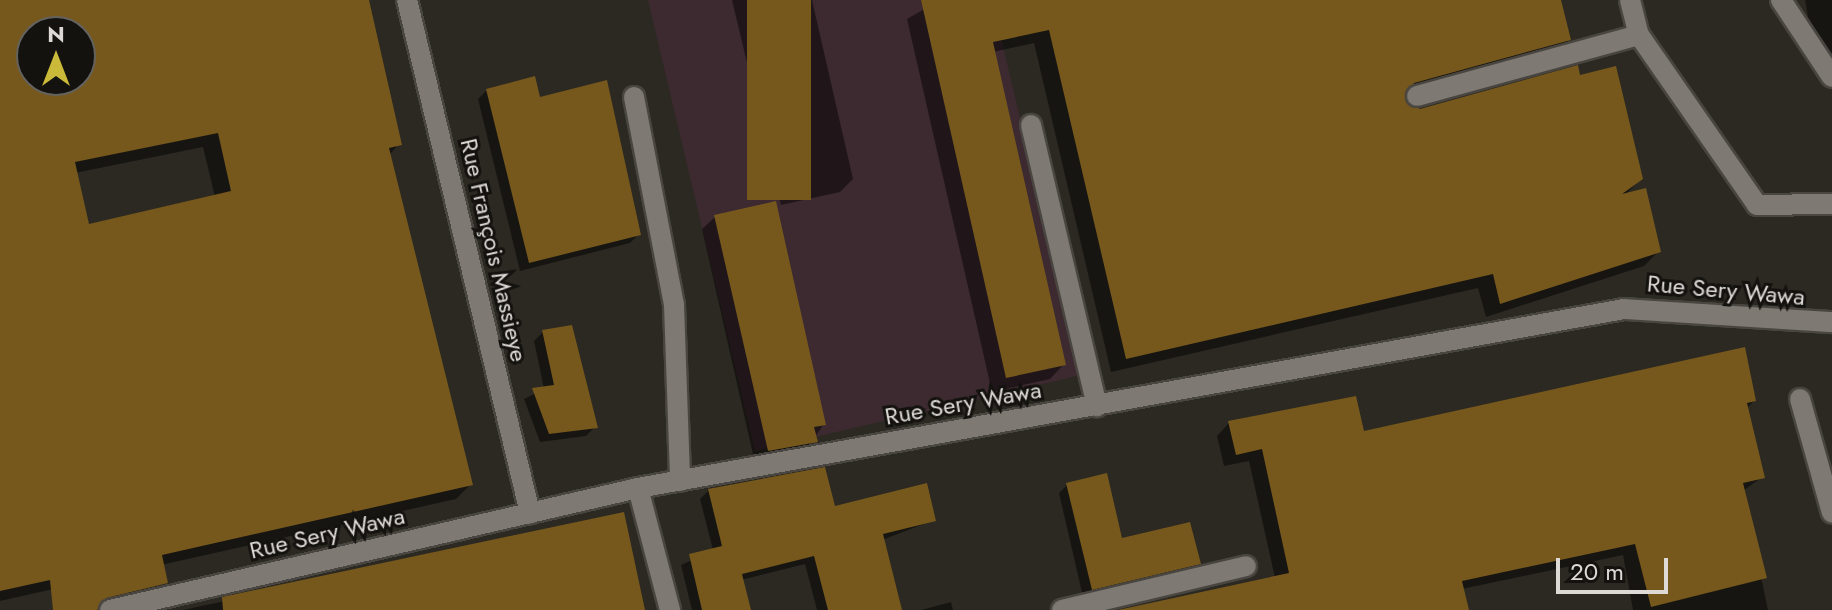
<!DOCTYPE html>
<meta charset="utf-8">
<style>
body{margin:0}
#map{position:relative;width:1832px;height:610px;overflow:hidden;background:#2c2922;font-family:Jost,sans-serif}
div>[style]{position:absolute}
.education>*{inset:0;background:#3d2a31}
.shadow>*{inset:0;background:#0007}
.building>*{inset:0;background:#76581c;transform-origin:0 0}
.roads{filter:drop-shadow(2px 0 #494540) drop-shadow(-2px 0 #494540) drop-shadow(0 2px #494540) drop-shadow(0 -2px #494540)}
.minor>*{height:20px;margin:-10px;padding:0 10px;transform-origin:10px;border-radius:10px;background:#7e7972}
span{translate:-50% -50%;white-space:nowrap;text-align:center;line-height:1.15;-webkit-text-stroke:6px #13120f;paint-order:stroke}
.street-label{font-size:24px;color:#dddad6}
.north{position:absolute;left:16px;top:16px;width:80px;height:80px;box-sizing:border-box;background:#13120f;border:2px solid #64625f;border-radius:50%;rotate:0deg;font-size:22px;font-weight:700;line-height:32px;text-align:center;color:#dddad6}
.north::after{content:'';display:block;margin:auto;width:28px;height:36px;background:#cbb939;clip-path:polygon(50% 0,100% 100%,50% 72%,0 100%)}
.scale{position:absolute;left:1556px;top:558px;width:112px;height:36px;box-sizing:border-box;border:4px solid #dddad6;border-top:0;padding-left:10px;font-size:24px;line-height:28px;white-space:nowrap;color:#dddad6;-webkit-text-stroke:6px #13120f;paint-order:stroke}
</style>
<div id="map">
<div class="education">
<div style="clip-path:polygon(648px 0,992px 0,1081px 375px,755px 451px)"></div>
</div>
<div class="shadow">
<div style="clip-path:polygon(evenodd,0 0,367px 0,399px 144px,389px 155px,471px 484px,456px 499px,0 601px,0 0,32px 32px,80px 32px,80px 80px,32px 80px,32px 32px,0 0,203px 147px,215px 197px,88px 227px,75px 173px,203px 147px)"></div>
<div style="clip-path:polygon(732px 0,812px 0,853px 179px,840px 192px,781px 205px)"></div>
<div style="clip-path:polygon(940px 0,1558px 0,1569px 40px,1554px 54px,1402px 101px,1420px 111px,1579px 77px,1641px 179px,1625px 195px,1659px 251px,1644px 266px,1486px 317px,1478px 288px,1111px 372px,1034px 43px,993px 52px,1064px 364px,1050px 379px,992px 392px,907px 19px)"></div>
<div style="clip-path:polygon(1805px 0,1832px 0,1832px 65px,1808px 17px)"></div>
<div style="clip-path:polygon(487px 90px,538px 100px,639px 234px,630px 243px,520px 271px,478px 99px)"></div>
<div style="clip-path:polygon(715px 217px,824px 424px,803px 454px,755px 463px,702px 229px)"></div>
<div style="clip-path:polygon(543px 332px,595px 427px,586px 436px,540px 442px,524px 399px,544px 389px,534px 341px)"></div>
<div style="clip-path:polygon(1754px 401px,1746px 409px,1762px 477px,1743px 491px,1768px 610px,1633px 610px,1623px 555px,1462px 589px,1467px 610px,1133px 610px,1275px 578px,1249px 461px,1224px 466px,1217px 436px,1229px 423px,1363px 434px)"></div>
<div style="clip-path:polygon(1067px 485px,1120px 540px,1198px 563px,1190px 571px,1083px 597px,1059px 493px)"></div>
<div style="clip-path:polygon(709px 490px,834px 509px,934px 520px,882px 540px,900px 610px,817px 610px,805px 564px,741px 580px,749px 610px,692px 610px,681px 565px,713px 550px,700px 499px)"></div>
<div style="clip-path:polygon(622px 515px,643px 610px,183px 610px)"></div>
<div style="clip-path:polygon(951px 602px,953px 610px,921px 610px)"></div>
</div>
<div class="building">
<div style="clip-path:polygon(evenodd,0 0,369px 0,402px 145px,389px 148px,473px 485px,162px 555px,168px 583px,106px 598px,97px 610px,53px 610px,50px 580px,0 591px,0 0,32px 32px,80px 32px,80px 80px,32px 80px,32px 32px,0 0,218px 133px,231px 191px,89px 224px,75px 162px,218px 133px)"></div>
<div style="left:747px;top:0;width:64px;height:200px"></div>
<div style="clip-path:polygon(921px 0,1561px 0,1571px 40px,1414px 83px,1405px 100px,1420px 109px,1578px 65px,1580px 75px,1616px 66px,1643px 179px,1622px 194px,1646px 188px,1661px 252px,1500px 304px,1493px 274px,1126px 359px,1049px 30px,993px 42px,1066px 365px,1006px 378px)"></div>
<div style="clip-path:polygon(535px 76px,540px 97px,607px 80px,641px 235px,529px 263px,486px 89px)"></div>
<div style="clip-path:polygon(776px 201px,826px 425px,814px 427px,818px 442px,768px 451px,714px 215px)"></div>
<div style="clip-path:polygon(572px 325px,598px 428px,549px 434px,532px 388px,554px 385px,542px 330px)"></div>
<div style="clip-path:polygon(1745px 347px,1756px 401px,1747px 403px,1765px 478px,1743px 483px,1767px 578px,1651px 607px,1635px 544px,1462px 581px,1469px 610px,1118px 610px,1289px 573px,1262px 449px,1236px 455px,1228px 421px,1356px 396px,1364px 431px)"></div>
<div style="clip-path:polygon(825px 467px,835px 506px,927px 483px,936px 521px,883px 534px,902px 610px,828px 610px,814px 556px,742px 574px,751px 610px,702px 610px,689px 554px,722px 546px,708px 489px)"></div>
<div style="clip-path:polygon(1107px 473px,1122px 538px,1190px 522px,1201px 564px,1092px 590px,1066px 483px)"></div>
<div style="clip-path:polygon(624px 512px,645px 610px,223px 610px,222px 597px)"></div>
</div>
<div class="roads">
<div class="minor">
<div style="left:407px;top:0;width:528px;rotate:76.52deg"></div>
<div style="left:1630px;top:0;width:36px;rotate:76deg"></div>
<div style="left:1639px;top:35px;width:207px;rotate:55.2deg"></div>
<div style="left:1757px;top:205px;width:75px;rotate:-0.8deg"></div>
<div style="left:1781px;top:0;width:92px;rotate:56.5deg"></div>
<div style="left:1417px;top:96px;width:230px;rotate:-15.4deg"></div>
<div style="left:634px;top:97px;width:212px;rotate:79.1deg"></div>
<div style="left:674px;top:305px;width:176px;rotate:88deg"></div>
<div style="left:1031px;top:125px;width:289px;rotate:76.8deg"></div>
<div style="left:1800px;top:399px;width:118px;rotate:74.3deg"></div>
<div style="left:638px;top:488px;width:126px;rotate:75.3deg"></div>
<div style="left:110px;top:610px;width:542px;rotate:-13.01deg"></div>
<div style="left:638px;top:488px;width:1002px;rotate:-10.29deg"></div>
<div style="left:1624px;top:309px;width:208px;rotate:3.6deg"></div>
<div style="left:1062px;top:610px;width:189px;rotate:-13.4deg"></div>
</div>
</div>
<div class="street-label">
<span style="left:494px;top:250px;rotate:77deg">Rue François Massieye</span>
<span style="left:1726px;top:290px;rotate:5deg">Rue Sery Wawa</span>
<span style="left:963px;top:403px;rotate:-10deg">Rue Sery Wawa</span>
<span style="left:327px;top:533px;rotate:-13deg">Rue Sery Wawa</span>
</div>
<div class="north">N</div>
<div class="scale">20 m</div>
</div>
